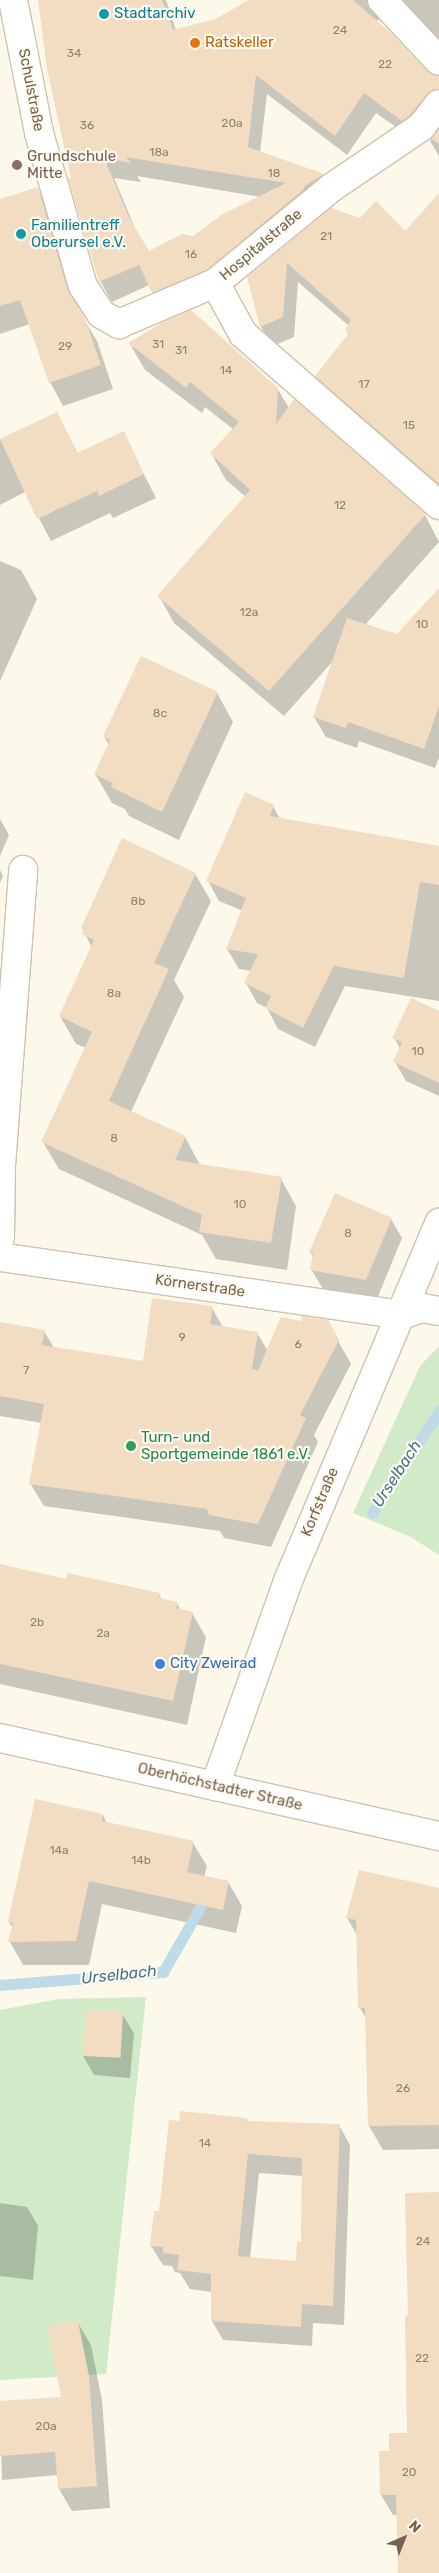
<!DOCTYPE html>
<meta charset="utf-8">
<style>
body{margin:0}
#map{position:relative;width:439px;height:2573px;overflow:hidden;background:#fcf8ea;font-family:Rubik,sans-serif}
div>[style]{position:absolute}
.green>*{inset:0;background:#d1ebc8}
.shadow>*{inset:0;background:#0003}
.stream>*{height:11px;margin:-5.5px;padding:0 5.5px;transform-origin:5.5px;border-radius:5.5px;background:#bedbe7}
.building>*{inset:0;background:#f2dcc2;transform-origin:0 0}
.roads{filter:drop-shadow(1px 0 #cfc2af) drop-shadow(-1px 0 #cfc2af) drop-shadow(0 1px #cfc2af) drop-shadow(0 -1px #cfc2af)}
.street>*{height:28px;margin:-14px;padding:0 14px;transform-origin:14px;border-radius:14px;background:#fff}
.secondary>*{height:28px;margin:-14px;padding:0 14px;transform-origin:14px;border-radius:14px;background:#fff}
.dots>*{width:14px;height:14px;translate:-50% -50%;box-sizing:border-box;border:2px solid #fffbf1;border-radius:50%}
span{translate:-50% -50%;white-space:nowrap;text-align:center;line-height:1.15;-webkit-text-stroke:4.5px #fffbf1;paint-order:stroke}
.number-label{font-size:12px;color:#96806a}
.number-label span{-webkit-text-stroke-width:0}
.culture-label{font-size:15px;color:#0d838f}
.left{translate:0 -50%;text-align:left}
.food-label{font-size:15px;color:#c56008}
.street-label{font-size:15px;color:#78624d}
.education-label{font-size:15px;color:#785e54}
.leisure-label{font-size:15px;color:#27864d}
.shop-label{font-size:15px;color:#366cbe}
.water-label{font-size:16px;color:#46758b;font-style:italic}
.north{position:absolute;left:379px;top:2513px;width:50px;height:50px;-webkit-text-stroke:4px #fffbf1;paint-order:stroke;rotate:44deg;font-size:14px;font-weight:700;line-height:20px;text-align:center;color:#78624d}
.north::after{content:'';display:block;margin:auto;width:18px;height:22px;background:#78624d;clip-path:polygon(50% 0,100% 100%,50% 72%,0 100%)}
</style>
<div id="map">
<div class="green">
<div style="clip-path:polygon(439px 1346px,439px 1555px,411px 1537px,353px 1513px,420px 1366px)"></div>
<div style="clip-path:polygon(146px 1997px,106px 2374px,0 2380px,0 2010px,59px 1999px)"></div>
</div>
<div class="shadow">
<div style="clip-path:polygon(evenodd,39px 0,166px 0,176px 30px,216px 20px,252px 0,439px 0,439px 38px,383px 8px,378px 21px,374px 19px,427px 73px,439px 78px,439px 114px,415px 140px,376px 113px,347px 155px,267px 94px,260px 152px,323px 175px,335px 195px,164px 313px,149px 285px,112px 302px,99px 279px,72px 178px,39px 0,137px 176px,261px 197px,194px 237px,148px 252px,138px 235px,114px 178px,141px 182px,137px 176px)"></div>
<div style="clip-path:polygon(439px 129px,439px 156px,430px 141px)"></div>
<div style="clip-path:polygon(38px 189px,51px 212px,80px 313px,97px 341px,113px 389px,63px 406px,50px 382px,30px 324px,0 334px,0 200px)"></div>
<div style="clip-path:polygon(439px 195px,439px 494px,328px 396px,316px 376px,349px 335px,346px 330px,349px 326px,298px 282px,294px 337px,273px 346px,261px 327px,249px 277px,331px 209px,405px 233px)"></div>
<div style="clip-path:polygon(130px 344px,277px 388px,289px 408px,425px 515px,439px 542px,365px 625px,397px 635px,439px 591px,439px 758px,435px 768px,359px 741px,357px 748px,326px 737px,314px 717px,333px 661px,284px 716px,174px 623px,159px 596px,246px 497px,226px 480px,211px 453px,234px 430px,205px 407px,202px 413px,145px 370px)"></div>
<div style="clip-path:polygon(57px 413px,78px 454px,123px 433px,156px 498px,113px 518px,110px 513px,51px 541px,25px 492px,0 505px,0 440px)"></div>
<div style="clip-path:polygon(0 561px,21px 570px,37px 599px,0 681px)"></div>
<div style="clip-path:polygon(217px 693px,233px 722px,179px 840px,129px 816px,125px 809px,112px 803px,95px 774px,109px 745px,104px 736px)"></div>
<div style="clip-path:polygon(273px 806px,280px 819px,439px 847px,439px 1001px,345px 986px,315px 1047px,278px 1029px,267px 1008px,257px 1003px,246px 983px,252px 971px,239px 969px,227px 949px,243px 911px,219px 901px,208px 881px)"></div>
<div style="clip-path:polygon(0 819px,9px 835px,0 856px)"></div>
<div style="clip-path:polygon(0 870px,3px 876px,0 883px)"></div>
<div style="clip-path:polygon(195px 874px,211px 901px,174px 980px,184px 997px,131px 1112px,185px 1137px,200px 1165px,281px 1179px,296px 1206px,287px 1270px,216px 1259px,202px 1235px,59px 1169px,43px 1142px,86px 1048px,76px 1044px,60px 1016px,92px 948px,82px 928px)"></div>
<div style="clip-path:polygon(439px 1013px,439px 1096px,406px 1081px,395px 1062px,400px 1049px,394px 1037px)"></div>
<div style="clip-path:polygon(391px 1219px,402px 1238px,377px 1299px,323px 1289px,311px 1269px,314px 1258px,310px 1252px)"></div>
<div style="clip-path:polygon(212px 1308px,223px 1327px,257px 1333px,268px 1351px,302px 1322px,327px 1321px,351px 1364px,314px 1435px,318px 1442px,271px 1547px,224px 1538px,220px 1531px,44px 1506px,30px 1483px,42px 1423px,0 1416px,0 1323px,44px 1331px,54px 1348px,144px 1363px)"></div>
<div style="clip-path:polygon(0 1565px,66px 1580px,159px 1594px,162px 1600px,177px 1603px,181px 1611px,192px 1613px,206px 1637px,187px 1725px,0 1684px)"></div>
<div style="clip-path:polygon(103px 1815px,107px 1824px,193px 1843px,207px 1866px,204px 1877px,228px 1882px,242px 1906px,236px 1933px,102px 1904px,89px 1965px,23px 1965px,10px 1942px,13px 1928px,9px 1922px)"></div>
<div style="clip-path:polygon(439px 1889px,439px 2149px,383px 2150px,369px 2126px,367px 2020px,360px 2008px,357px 1935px,347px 1918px)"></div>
<div style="clip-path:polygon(122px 2014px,134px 2033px,130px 2078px,94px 2075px,83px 2056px)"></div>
<div style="clip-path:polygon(evenodd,247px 2119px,249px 2122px,339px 2125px,350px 2145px,344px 2325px,313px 2323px,312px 2346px,223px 2340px,212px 2321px,212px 2292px,190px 2289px,180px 2273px,175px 2272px,172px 2266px,163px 2265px,151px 2246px,160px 2213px,247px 2119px,259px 2173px,303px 2176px,302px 2243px,297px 2262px,250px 2258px,259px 2173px)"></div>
<div style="clip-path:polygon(439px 2194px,439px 2573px,399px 2573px,398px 2515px,393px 2515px,381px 2495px,390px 2452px,408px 2434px,409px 2317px)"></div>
<div style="clip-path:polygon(0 2203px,27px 2207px,38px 2226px,33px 2280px,0 2276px)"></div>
<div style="clip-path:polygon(78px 2323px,91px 2345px,102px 2400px,110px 2508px,72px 2511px,59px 2489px,58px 2475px,2px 2480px,0 2402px,62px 2398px)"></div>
</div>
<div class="stream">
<div style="left:372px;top:1513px;width:122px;rotate:-56.7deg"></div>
<div style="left:0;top:1985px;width:164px;rotate:-4.6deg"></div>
<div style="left:163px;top:1972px;width:76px;rotate:-60.1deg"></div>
</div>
<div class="building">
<div style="clip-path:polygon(evenodd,38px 0,162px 0,173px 30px,215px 19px,249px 0,353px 0,392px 34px,428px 72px,439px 76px,439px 89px,427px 94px,410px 115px,402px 121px,364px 93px,335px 136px,256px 75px,248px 147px,324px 174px,305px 186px,303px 190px,207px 270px,152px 293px,139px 265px,99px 282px,68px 178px,71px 178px,47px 69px,38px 0,126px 157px,286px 183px,221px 215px,193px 236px,182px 234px,149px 251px,128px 215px,104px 158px,131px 163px,126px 157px)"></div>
<div style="clip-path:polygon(439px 129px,439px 144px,431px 139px)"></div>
<div style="clip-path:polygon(38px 187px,68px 291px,84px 316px,101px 365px,49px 383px,20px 300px,0 306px,0 199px)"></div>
<div style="clip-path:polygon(439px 193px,439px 484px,315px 376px,349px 333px,345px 330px,351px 320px,287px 263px,283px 317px,260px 327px,247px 277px,331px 208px,360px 218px,376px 201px,405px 231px)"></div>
<div style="clip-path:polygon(191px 310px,278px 388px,276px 424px,294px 399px,426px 514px,269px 691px,157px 596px,250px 490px,210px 453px,239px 422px,190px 382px,186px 388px,128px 343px,165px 321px)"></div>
<div style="clip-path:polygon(57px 412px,77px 453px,124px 431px,144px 474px,99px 496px,97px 491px,37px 519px,0 439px)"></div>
<div style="clip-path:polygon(439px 588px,439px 706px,424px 749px,348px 722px,346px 728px,313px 717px,347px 618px,397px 634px)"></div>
<div style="clip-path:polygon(141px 656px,218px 692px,162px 812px,111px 787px,113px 783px,94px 774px,110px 740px,103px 736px)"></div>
<div style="clip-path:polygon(245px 792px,274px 805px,270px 816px,439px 846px,439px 885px,420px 882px,404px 978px,334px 966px,303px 1028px,265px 1008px,271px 996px,244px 983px,258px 954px,226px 949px,246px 898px,206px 881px)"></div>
<div style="clip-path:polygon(122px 838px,196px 873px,154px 963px,169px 969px,109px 1101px,186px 1136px,175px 1160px,282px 1177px,271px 1243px,199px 1232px,202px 1215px,41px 1142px,92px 1032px,59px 1016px,94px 940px,82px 934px,84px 930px,81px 928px)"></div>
<div style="clip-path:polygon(411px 998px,439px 1011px,439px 1083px,393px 1062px,402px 1042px,392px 1038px)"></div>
<div style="clip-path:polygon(335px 1193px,392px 1218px,366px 1280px,310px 1270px,313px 1253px,309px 1252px)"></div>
<div style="clip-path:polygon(152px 1298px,213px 1306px,210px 1324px,258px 1332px,252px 1369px,258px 1370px,281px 1317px,301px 1321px,302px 1316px,328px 1320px,339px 1340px,300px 1415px,306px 1418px,258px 1524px,209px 1515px,207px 1509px,29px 1484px,44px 1404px,0 1396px,0 1322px,45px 1330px,42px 1345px,143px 1361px)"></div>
<div style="clip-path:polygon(0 1564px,66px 1579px,67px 1573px,160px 1593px,159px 1598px,178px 1602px,176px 1608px,193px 1612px,173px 1701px,0 1664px)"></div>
<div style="clip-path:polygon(35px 1799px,103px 1814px,102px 1821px,194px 1841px,187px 1872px,229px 1881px,223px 1910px,89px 1881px,76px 1941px,8px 1942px,13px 1923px,8px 1922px)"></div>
<div style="clip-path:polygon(359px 1870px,439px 1888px,439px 2125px,368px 2126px,365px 2008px,358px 2008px,356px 1920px,346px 1918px)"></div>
<div style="left:86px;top:2010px;width:37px;height:46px;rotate:3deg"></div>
<div style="clip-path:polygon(evenodd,180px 2111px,247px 2118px,247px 2121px,340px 2124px,333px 2306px,302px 2304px,301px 2327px,211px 2321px,211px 2274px,177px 2270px,179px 2255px,163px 2253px,163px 2247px,150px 2246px,154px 2211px,159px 2211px,169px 2120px,179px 2121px,180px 2111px,248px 2154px,302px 2158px,301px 2242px,297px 2241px,296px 2261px,238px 2256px,248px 2154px)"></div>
<div style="clip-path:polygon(439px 2192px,439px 2573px,398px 2573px,396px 2495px,380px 2495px,379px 2451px,389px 2451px,389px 2433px,407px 2433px,405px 2316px,408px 2315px,405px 2193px)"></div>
<div style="clip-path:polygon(78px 2321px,89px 2376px,97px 2486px,58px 2489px,55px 2452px,0 2456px,0 2401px,61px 2397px,48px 2327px)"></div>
</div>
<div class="roads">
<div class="street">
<div style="left:13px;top:0;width:136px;rotate:78.9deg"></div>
<div style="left:39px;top:133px;width:159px;rotate:74deg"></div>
<div style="left:83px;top:286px;width:33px;rotate:57deg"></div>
<div style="left:101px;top:314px;width:21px;rotate:29deg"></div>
<div style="left:119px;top:324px;width:104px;rotate:-23.1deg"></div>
<div style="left:215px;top:283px;width:150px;rotate:-39.3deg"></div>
<div style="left:331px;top:188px;width:109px;rotate:-34.1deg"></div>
<div style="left:421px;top:127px;width:29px;rotate:-52deg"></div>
<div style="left:382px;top:0;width:83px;rotate:46.9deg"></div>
<div style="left:215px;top:283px;width:58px;rotate:61.2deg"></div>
<div style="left:243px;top:334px;width:260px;rotate:41.1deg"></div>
<div style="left:0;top:1238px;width:72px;rotate:-89.2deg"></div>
<div style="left:1px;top:1166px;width:297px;rotate:-85.7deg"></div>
<div style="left:0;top:1257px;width:405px;rotate:8.2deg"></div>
<div style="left:401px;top:1315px;width:23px;rotate:-18deg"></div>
<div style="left:423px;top:1308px;width:16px;rotate:11deg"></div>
<div style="left:215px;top:1786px;width:218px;rotate:-70.4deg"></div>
<div style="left:288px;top:1581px;width:389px;rotate:-67.1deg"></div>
</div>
<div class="secondary">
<div style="left:0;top:1738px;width:450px;rotate:12.6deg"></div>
</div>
</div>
<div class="dots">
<div style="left:104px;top:14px;background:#0f9aa8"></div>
<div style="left:195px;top:43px;background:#e8710a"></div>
<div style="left:17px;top:165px;background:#8d6e63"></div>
<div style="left:21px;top:234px;background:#0f9aa8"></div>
<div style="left:131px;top:1446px;background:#2e9e5b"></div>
<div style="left:160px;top:1664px;background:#3f7fe0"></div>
</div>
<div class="number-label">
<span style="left:340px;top:31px">24</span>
<span style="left:74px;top:54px">34</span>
<span style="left:385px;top:65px">22</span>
<span style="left:232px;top:124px">20a</span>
<span style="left:87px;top:126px">36</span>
<span style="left:159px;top:153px">18a</span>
<span style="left:274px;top:174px">18</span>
<span style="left:326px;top:237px">21</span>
<span style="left:191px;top:255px">16</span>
<span style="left:158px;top:345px">31</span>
<span style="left:65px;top:347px">29</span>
<span style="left:181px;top:351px">31</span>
<span style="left:226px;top:371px">14</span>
<span style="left:364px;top:385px">17</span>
<span style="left:409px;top:426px">15</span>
<span style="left:340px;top:506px">12</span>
<span style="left:249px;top:613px">12a</span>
<span style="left:422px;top:625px">10</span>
<span style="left:160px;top:714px">8c</span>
<span style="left:138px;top:902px">8b</span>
<span style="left:114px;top:994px">8a</span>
<span style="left:418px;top:1052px">10</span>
<span style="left:114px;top:1139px">8</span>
<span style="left:240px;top:1205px">10</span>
<span style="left:348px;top:1234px">8</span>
<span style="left:182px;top:1338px">9</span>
<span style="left:298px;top:1345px">6</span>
<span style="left:26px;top:1371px">7</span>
<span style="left:37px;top:1623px">2b</span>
<span style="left:103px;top:1634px">2a</span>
<span style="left:59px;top:1851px">14a</span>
<span style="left:141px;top:1861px">14b</span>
<span style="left:403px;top:2089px">26</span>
<span style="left:205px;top:2144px">14</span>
<span style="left:423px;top:2242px">24</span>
<span style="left:422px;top:2359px">22</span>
<span style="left:46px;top:2427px">20a</span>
<span style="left:409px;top:2473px">20</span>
</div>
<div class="culture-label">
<span class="left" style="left:114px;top:14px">Stadtarchiv</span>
<span class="left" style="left:31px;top:234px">Familientreff<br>Oberursel e.V.</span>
</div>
<div class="food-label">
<span class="left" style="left:205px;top:43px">Ratskeller</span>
</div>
<div class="street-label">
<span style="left:31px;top:90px;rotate:79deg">Schulstraße</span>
<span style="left:261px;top:245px;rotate:-40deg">Hospitalstraße</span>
<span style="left:200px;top:1286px;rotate:8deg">Körnerstraße</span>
<span style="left:320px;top:1502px;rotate:-67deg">Korfstraße</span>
<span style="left:220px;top:1787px;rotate:13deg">Oberhöchstadter Straße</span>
</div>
<div class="education-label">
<span class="left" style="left:27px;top:165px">Grundschule<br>Mitte</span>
</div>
<div class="leisure-label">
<span class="left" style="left:141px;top:1446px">Turn- und<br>Sportgemeinde 1861 e.V.</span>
</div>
<div class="shop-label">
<span class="left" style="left:170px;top:1664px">City Zweirad</span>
</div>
<div class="water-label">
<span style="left:397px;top:1474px;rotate:-57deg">Urselbach</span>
<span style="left:119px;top:1975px;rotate:-6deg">Urselbach</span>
</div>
<div class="north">N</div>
</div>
